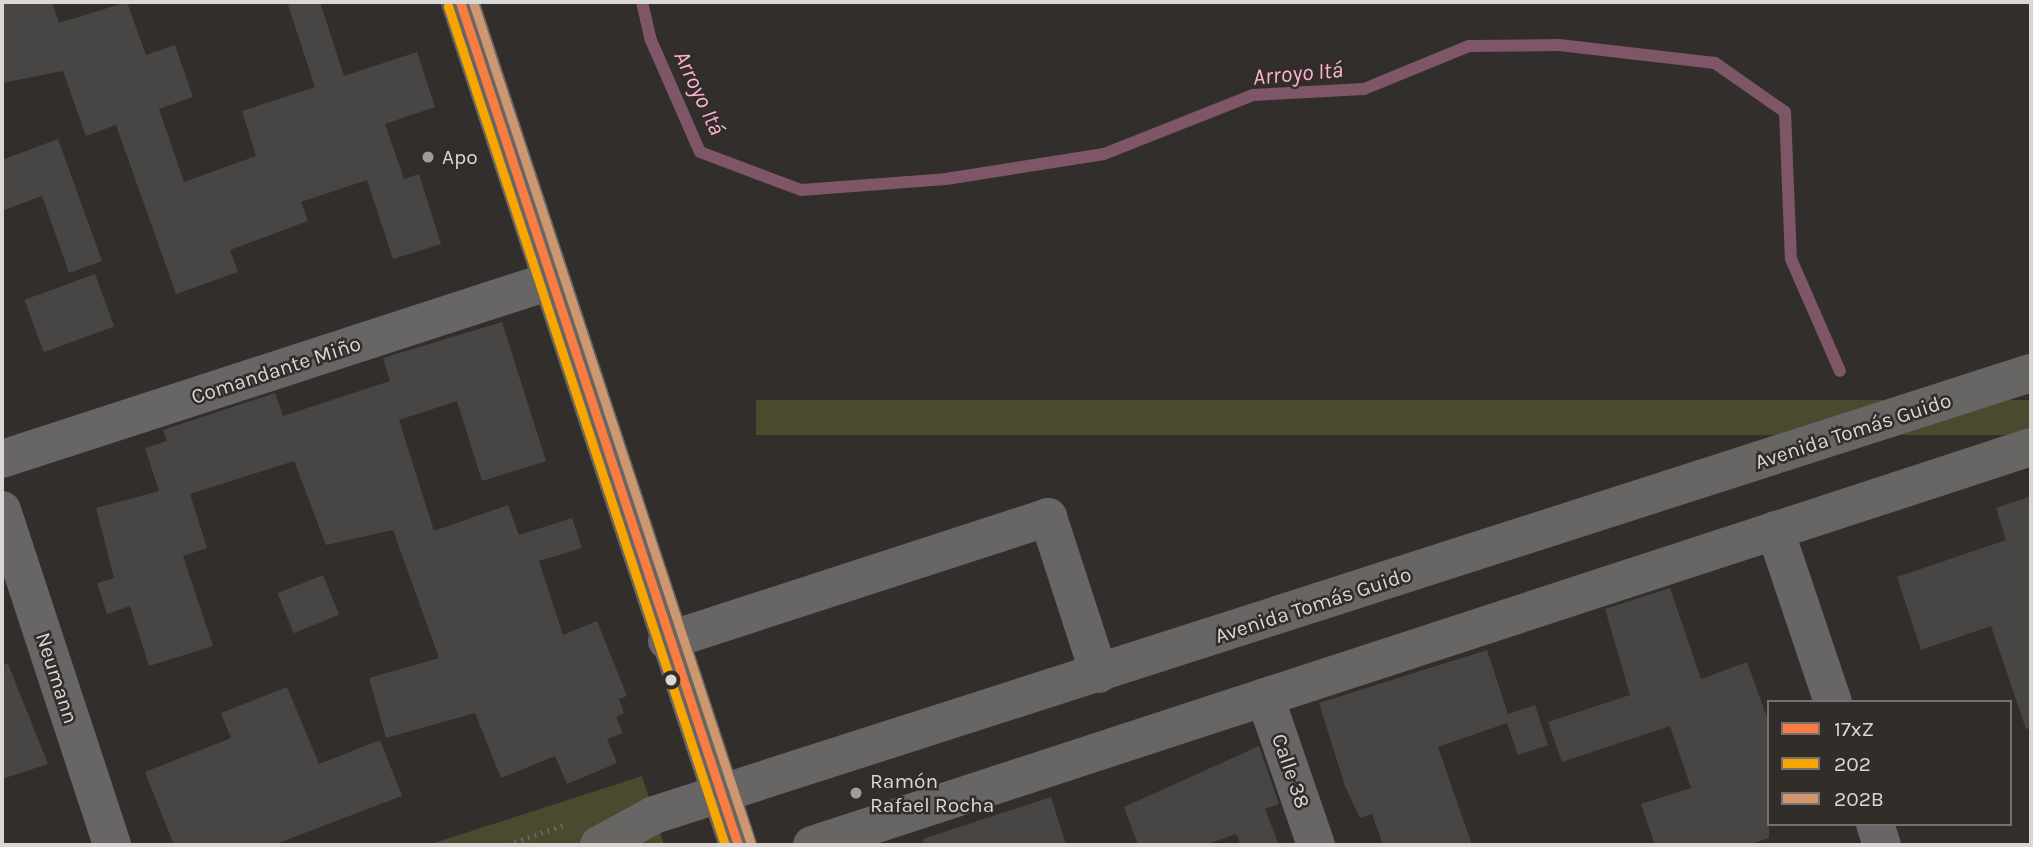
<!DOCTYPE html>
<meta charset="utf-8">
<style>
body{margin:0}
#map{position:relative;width:2033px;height:847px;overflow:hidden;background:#312e2c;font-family:Karla,sans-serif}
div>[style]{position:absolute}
.green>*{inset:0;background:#4a4a2f;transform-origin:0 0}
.stream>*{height:12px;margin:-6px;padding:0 6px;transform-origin:6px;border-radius:6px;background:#7e5668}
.building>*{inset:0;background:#484644;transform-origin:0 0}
.path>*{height:4.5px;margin-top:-2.25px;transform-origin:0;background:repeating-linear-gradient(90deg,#666463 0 2px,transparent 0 7px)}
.minor>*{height:38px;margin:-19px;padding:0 19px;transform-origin:19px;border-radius:19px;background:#676565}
.major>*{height:38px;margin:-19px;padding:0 19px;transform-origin:19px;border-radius:19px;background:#686565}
.bus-1>*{height:9px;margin:-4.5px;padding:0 4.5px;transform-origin:4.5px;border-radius:4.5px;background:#f77d43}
.bus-2>*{height:9px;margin:-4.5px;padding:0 4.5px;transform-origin:4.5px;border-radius:4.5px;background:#f7a600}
.bus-3>*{height:9px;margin:-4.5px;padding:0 4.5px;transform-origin:4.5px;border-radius:4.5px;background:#cd976f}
.dots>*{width:19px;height:19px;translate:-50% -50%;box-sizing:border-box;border:4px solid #332d2a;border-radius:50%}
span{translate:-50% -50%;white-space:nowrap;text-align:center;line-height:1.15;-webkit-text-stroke:5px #332d2a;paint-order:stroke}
.poi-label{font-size:21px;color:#dbd7d5}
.left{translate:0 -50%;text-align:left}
.street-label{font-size:21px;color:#dbd7d5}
.water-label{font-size:23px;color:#fcb3d3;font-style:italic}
.frame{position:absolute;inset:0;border:4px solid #dbd7d5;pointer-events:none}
.legend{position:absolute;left:1767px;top:700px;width:245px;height:126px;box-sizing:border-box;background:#332d2a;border:2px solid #76716e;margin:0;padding:9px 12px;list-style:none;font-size:21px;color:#dbd7d5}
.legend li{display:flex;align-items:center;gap:14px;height:35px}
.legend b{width:35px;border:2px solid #76716e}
</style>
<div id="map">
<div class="green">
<div style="left:2031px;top:400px;width:35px;height:1275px;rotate:90deg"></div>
<div style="clip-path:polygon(642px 776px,664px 845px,428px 845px)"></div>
</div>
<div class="stream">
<div style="left:642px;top:2px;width:37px;rotate:77deg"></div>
<div style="left:650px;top:38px;width:124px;rotate:66.3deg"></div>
<div style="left:700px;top:152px;width:108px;rotate:20.6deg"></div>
<div style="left:801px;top:190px;width:145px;rotate:-4.3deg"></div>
<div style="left:946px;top:179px;width:160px;rotate:-9deg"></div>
<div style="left:1104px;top:154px;width:160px;rotate:-21.6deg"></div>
<div style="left:1253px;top:95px;width:111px;rotate:-3.1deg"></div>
<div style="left:1364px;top:89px;width:113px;rotate:-22.3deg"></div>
<div style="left:1469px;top:46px;width:90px;rotate:-0.6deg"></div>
<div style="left:1559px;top:45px;width:157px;rotate:6.6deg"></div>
<div style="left:1715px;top:63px;width:85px;rotate:35deg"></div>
<div style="left:1785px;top:112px;width:147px;rotate:87.7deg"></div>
<div style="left:1791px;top:259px;width:122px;rotate:66.4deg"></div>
</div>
<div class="building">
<div style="clip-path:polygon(2px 2px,52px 2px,59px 23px,127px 2px,146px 55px,175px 45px,193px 97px,159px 109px,184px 182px,256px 156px,242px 111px,315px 87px,287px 2px,320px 2px,344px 76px,417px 52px,435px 107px,385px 124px,404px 179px,419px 174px,441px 244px,393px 259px,367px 180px,301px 202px,308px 221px,230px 250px,238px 272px,176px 294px,116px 125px,86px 136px,63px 71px,2px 83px)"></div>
<div style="clip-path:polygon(58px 139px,102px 261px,69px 273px,42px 196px,2px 211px,2px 160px)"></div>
<div style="left:95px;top:274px;width:56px;height:75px;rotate:70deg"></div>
<div style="clip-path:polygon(502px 322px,546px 461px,482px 481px,457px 401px,399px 420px,434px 531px,508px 505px,519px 535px,572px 518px,582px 548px,539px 561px,563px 635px,597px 621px,627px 696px,619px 699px,624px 713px,616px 717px,623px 733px,607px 739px,617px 763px,567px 784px,555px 756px,501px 778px,475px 713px,386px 738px,369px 678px,439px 658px,393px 530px,326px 545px,294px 461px,190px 494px,207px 548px,183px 556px,213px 646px,149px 666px,130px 606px,107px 614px,97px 583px,114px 578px,96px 508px,159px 491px,145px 448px,167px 441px,163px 430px,275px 393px,283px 416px,390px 381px,383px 358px)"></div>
<div style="clip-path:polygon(2031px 496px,2031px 728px,2026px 729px,1991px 626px,1921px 650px,1897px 577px,2006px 540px,1996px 508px)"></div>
<div style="left:323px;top:575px;width:43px;height:49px;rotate:68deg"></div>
<div style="clip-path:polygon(1670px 588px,1701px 679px,1747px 662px,1769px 723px,1769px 838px,1746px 845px,1655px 845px,1641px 804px,1691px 788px,1670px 726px,1562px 762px,1548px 722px,1630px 695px,1605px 609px)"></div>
<div style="clip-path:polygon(1487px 650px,1508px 714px,1535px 705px,1548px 745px,1518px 755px,1507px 723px,1438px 747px,1472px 845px,1383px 845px,1372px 814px,1360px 818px,1345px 786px,1319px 703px)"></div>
<div style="clip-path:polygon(8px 664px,48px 764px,2px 779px,2px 665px)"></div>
<div style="clip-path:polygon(287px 687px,319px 764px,380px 740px,402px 796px,273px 845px,174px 845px,145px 772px,231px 738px,221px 713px)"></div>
<div style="clip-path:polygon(1259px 746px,1279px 804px,1265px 809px,1279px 845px,1241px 845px,1236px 834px,1205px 845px,1138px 845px,1124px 807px)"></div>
<div style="clip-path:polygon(1051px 797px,1066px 845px,924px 845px,923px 839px)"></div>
</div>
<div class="path">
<div style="left:508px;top:845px;width:62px;rotate:-19.9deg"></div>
</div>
<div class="minor">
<div style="left:2px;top:459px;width:576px;rotate:-17.99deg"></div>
<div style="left:2px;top:510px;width:353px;rotate:71.8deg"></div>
<div style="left:1775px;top:530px;width:182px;rotate:71.4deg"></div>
<div style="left:667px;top:641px;width:401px;rotate:-18deg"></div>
<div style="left:1048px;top:517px;width:165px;rotate:72deg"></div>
<div style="left:1265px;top:697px;width:157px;rotate:71deg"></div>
<div style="left:1875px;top:824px;width:22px;rotate:72deg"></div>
</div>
<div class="major">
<div style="left:460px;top:2px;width:888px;rotate:71.75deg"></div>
<div style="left:599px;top:845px;width:63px;rotate:-28.6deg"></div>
<div style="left:654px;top:815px;width:1446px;rotate:-17.8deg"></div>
<div style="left:812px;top:845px;width:1282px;rotate:-18.08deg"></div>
</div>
<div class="bus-1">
<div style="left:460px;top:2px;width:888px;rotate:71.75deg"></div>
</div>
<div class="bus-2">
<div style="left:448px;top:6px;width:884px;rotate:71.73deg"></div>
</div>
<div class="bus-3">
<div style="left:473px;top:2px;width:884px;rotate:71.73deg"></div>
</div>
<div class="dots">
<div style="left:428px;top:157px;background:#a09c9a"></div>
<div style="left:671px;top:680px;background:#dbd7d5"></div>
<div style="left:856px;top:793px;background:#a09c9a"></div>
</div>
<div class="poi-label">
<span class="left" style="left:442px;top:157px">Apo</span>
<span class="left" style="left:870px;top:793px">Ramón<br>Rafael Rocha</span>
</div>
<div class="street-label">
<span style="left:276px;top:370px;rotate:-18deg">Comandante Miño</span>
<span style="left:1853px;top:431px;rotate:-18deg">Avenida Tomás Guido</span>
<span style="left:1313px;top:605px;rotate:-18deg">Avenida Tomás Guido</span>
<span style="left:57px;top:678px;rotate:72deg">Neumann</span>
<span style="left:1291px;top:771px;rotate:71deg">Calle 38</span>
</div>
<div class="water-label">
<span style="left:1298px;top:74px;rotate:-5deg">Arroyo Itá</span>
<span style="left:699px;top:93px;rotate:65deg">Arroyo Itá</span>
</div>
<div class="frame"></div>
<ul class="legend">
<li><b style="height:9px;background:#f77d43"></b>17xZ</li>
<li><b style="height:9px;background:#f7a600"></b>202</li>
<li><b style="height:9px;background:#cd976f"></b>202B</li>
</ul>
</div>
